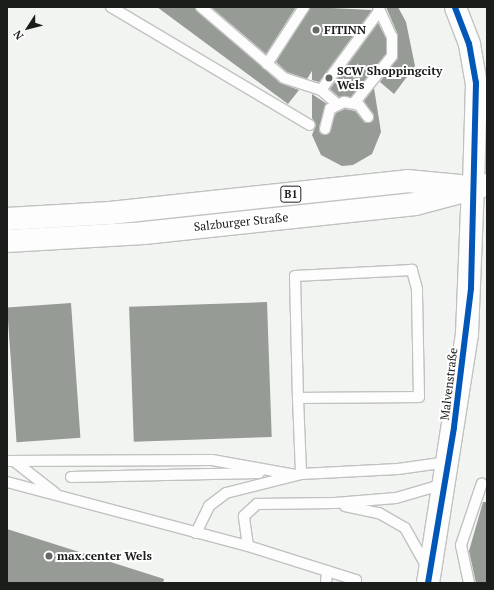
<!DOCTYPE html>
<meta charset="utf-8">
<style>
body{margin:0}
#map{position:relative;width:494px;height:590px;overflow:hidden;background:#f2f4f1;font-family:"PT Serif",serif}
div>[style]{position:absolute}
.building>*{inset:0;background:#969b95;transform-origin:0 0}
.roads{filter:drop-shadow(1px 0 #c0c2c0) drop-shadow(-1px 0 #c0c2c0) drop-shadow(0 1px #c0c2c0) drop-shadow(0 -1px #c0c2c0)}
.service>*{height:10px;margin:-5px;padding:0 5px;transform-origin:5px;border-radius:5px;background:#fdfdfd}
.minor>*{height:21px;margin:-10.5px;padding:0 10.5px;transform-origin:10.5px;border-radius:10.5px;background:#fdfdfd}
.tertiary>*{height:22px;margin:-11px;padding:0 11px;transform-origin:11px;border-radius:11px;background:#fdfdfd}
.primary>*{height:22px;margin:-11px;padding:0 11px;transform-origin:11px;border-radius:11px;background:#fdfdfd}
.cycleway>*{height:6px;margin:-3px;padding:0 3px;transform-origin:3px;border-radius:3px;background:#0057b8}
.dots>*{width:11px;height:11px;translate:-50% -50%;box-sizing:border-box;border:2px solid #fff;border-radius:50%}
span{translate:-50% -50%;white-space:nowrap;text-align:center;line-height:1.15;-webkit-text-stroke:4px #fff;paint-order:stroke}
.shield-label span{padding:1px 3px;background:#fff;border:1px solid;border-radius:3px;-webkit-text-stroke-width:0}
.shield-label{font-size:11px;color:#1b1d1b;font-weight:700}
.poi-label{font-size:12px;color:#1b1d1b;font-weight:700}
.left{translate:0 -50%;text-align:left}
.street-label{font-size:12px;color:#1b1d1b}
.frame{position:absolute;inset:0;border:8px solid #1b1d1b;pointer-events:none}
.north{position:absolute;left:8px;top:8px;width:40px;height:40px;-webkit-text-stroke:3px #fff;paint-order:stroke;rotate:234deg;font-size:11px;font-weight:700;line-height:16px;text-align:center;color:#1b1d1b}
.north::after{content:'';display:block;margin:auto;width:14px;height:18px;background:#1b1d1b;clip-path:polygon(50% 0,100% 100%,50% 72%,0 100%)}
</style>
<div id="map">
<div class="building">
<div style="clip-path:polygon(157px 7px,195px 7px,280px 83px,299px 90px,288px 104px)"></div>
<div style="clip-path:polygon(211px 7px,296px 7px,266px 54px)"></div>
<div style="clip-path:polygon(310px 7px,372px 10px,319px 82px,312px 80px,312px 71px,307px 79px,287px 72px,276px 62px)"></div>
<div style="clip-path:polygon(386px 7px,398px 7px,406px 22px,415px 66px,394px 94px,380px 82px,398px 56px,398px 35px)"></div>
<div style="clip-path:polygon(378px 23px,386px 38px,386px 54px,351px 97px,339px 97px,330px 89px)"></div>
<div style="clip-path:polygon(374px 88px,381px 132px,372px 154px,353px 165px,342px 166px,321px 155px,312px 135px,316px 125px,312px 118px,312px 94px,327px 104px,319px 128px,320px 133px,326px 135px,336px 113px,345px 109px,355px 111px,365px 123px,372px 122px,374px 116px,364px 101px)"></div>
<div style="left:267px;top:302px;width:135px;height:138px;rotate:88deg"></div>
<div style="left:71px;top:303px;width:135px;height:64px;rotate:86deg"></div>
<div style="clip-path:polygon(483px 502px,487px 502px,487px 583px,476px 583px,469px 551px)"></div>
<div style="clip-path:polygon(7px 529px,164px 579px,163px 583px,7px 583px)"></div>
</div>
<div class="roads">
<div class="service">
<div style="left:111px;top:7px;width:231px;rotate:30.7deg"></div>
<div style="left:201px;top:7px;width:109px;rotate:40.5deg"></div>
<div style="left:284px;top:78px;width:39px;rotate:18deg"></div>
<div style="left:321px;top:90px;width:21px;rotate:41deg"></div>
<div style="left:267px;top:64px;width:68px;rotate:-57deg"></div>
<div style="left:321px;top:90px;width:99px;rotate:-53.6deg"></div>
<div style="left:354px;top:103px;width:60px;rotate:-51deg"></div>
<div style="left:392px;top:56px;width:19px;rotate:-90deg"></div>
<div style="left:392px;top:37px;width:33px;rotate:-115deg"></div>
<div style="left:325px;top:129px;width:21px;rotate:-76deg"></div>
<div style="left:330px;top:109px;width:16px;rotate:-27deg"></div>
<div style="left:344px;top:102px;width:15px;rotate:11deg"></div>
<div style="left:359px;top:105px;width:15px;rotate:53deg"></div>
<div style="left:298px;top:398px;width:121px;rotate:-0.5deg"></div>
<div style="left:419px;top:397px;width:108px;rotate:-91.1deg"></div>
<div style="left:417px;top:289px;width:20px;rotate:-105deg"></div>
<div style="left:412px;top:270px;width:117px;rotate:177.1deg"></div>
<div style="left:295px;top:276px;width:122px;rotate:88.6deg"></div>
<div style="left:298px;top:398px;width:76px;rotate:87.7deg"></div>
<div style="left:7px;top:461px;width:205px;rotate:-0.3deg"></div>
<div style="left:212px;top:460px;width:85px;rotate:10.1deg"></div>
<div style="left:14px;top:461px;width:52px;rotate:38deg"></div>
<div style="left:71px;top:477px;width:188px;rotate:-1.2deg"></div>
<div style="left:7px;top:482px;width:249px;rotate:14.9deg"></div>
<div style="left:248px;top:546px;width:113px;rotate:17.5deg"></div>
<div style="left:356px;top:580px;width:3px;rotate:90deg"></div>
<div style="left:345px;top:506px;width:35px;rotate:12deg"></div>
<div style="left:379px;top:513px;width:30px;rotate:30deg"></div>
<div style="left:405px;top:528px;width:45px;rotate:60.6deg"></div>
<div style="left:196px;top:533px;width:30px;rotate:-64deg"></div>
<div style="left:209px;top:506px;width:21px;rotate:-37deg"></div>
<div style="left:226px;top:493px;width:77px;rotate:-14.2deg"></div>
<div style="left:301px;top:474px;width:97px;rotate:-3deg"></div>
<div style="left:398px;top:469px;width:50px;rotate:-8deg"></div>
<div style="left:248px;top:546px;width:30px;rotate:-98deg"></div>
<div style="left:244px;top:516px;width:18px;rotate:-43deg"></div>
<div style="left:257px;top:504px;width:78px;rotate:-0.7deg"></div>
<div style="left:335px;top:503px;width:61px;rotate:-4.7deg"></div>
<div style="left:396px;top:498px;width:50px;rotate:-16.3deg"></div>
<div style="left:326px;top:583px;width:12px;rotate:-85deg"></div>
<div style="left:469px;top:583px;width:39px;rotate:-102deg"></div>
<div style="left:461px;top:545px;width:65px;rotate:-71.3deg"></div>
</div>
<div class="minor">
<div style="left:455px;top:7px;width:40px;rotate:69deg"></div>
<div style="left:469px;top:44px;width:40px;rotate:80deg"></div>
<div style="left:476px;top:83px;width:104px;rotate:91.7deg"></div>
</div>
<div class="tertiary">
<div style="left:428px;top:583px;width:252px;rotate:-81.1deg"></div>
<div style="left:467px;top:334px;width:147px;rotate:-87.7deg"></div>
</div>
<div class="primary">
<div style="left:7px;top:219px;width:103px;rotate:-3.3deg"></div>
<div style="left:110px;top:213px;width:299px;rotate:-6.1deg"></div>
<div style="left:407px;top:181px;width:53px;rotate:5.4deg"></div>
<div style="left:7px;top:241px;width:137px;rotate:-3.3deg"></div>
<div style="left:144px;top:233px;width:273px;rotate:-6.1deg"></div>
<div style="left:415px;top:204px;width:74px;rotate:-14.8deg"></div>
</div>
</div>
<div class="cycleway">
<div style="left:428px;top:583px;width:158px;rotate:-80.5deg"></div>
<div style="left:454px;top:427px;width:140px;rotate:-83deg"></div>
<div style="left:471px;top:288px;width:205px;rotate:-88.6deg"></div>
<div style="left:476px;top:83px;width:40px;rotate:-100deg"></div>
<div style="left:469px;top:44px;width:40px;rotate:-111deg"></div>
</div>
<div class="dots">
<div style="left:316px;top:30px;background:#666866"></div>
<div style="left:329px;top:78px;background:#666866"></div>
<div style="left:49px;top:556px;background:#666866"></div>
</div>
<div class="shield-label">
<span style="left:291px;top:194px">B1</span>
</div>
<div class="poi-label">
<span class="left" style="left:324px;top:30px">FITINN</span>
<span class="left" style="left:337px;top:78px">SCW Shoppingcity<br>Wels</span>
<span class="left" style="left:57px;top:556px">max.center Wels</span>
</div>
<div class="street-label">
<span style="left:241px;top:222px;rotate:-6deg">Salzburger Straße</span>
<span style="left:449px;top:384px;rotate:-83deg">Malvenstraße</span>
</div>
<div class="frame"></div>
<div class="north">N</div>
</div>
